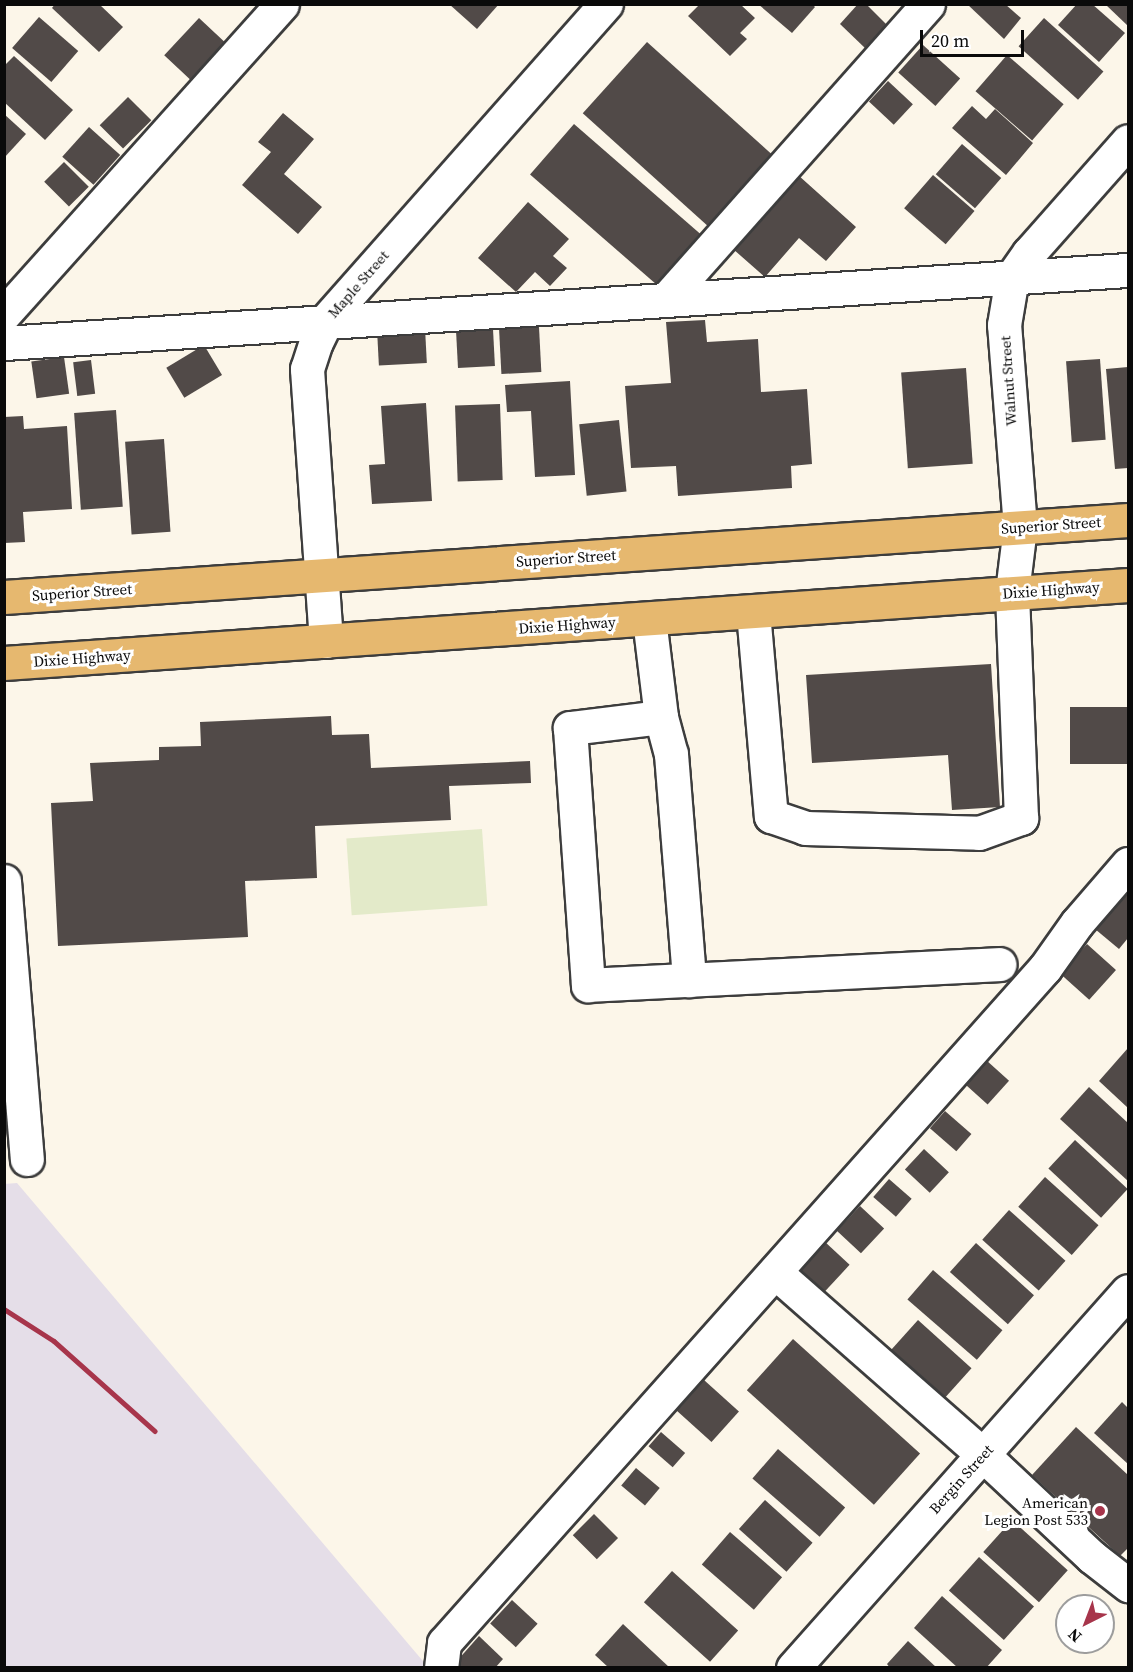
<!DOCTYPE html>
<style>
body{margin:0}
#map{position:relative;width:1133px;height:1672px;overflow:hidden;background:#fcf6e9;font-family:"Source Serif 4",serif}
div>[style]{position:absolute}
.industrial>*{inset:0;background:#e5dee8}
.pitch>*{inset:0;background:#e3eac9;transform-origin:0 0}
.building>*{inset:0;background:#514a48;transform-origin:0 0}
.roads{filter:drop-shadow(2px 0 #3d3d3d) drop-shadow(-2px 0 #3d3d3d) drop-shadow(0 2px #3d3d3d) drop-shadow(0 -2px #3d3d3d)}
.minor>*{height:33px;margin:-16.5px;padding:0 16.5px;transform-origin:16.5px;border-radius:16.5px;background:#fff}
.major>*{height:33px;margin:-16.5px;padding:0 16.5px;transform-origin:16.5px;border-radius:16.5px;background:#e6b86f}
.rail>*{height:4.5px;margin:-2.25px;padding:0 2.25px;transform-origin:2.25px;border-radius:2.25px;background:#a7354b}
.dots>*{width:16px;height:16px;translate:-50% -50%;box-sizing:border-box;border:3px solid #fff;border-radius:50%}
span{translate:-50% -50%;white-space:nowrap;text-align:center;line-height:1.15;-webkit-text-stroke:6px #fff;paint-order:stroke}
.street-label{font-size:15px;color:#0a0a0a}
.poi-label{font-size:15px;color:#0a0a0a}
.right{translate:-100% -50%;text-align:right}
.frame{position:absolute;inset:0;border:6px solid #0a0a0a;pointer-events:none}
.north{position:absolute;left:1055px;top:1594px;width:60px;height:60px;box-sizing:border-box;background:#fff;border:2px solid #9d9d9d;border-radius:50%;rotate:222deg;font-size:16px;font-weight:700;line-height:24px;text-align:center;color:#0a0a0a}
.north::after{content:'';display:block;margin:auto;width:21px;height:27px;background:#a7354b;clip-path:polygon(50% 0,100% 100%,50% 72%,0 100%)}
.scale{position:absolute;left:920px;top:30px;width:104px;height:27px;box-sizing:border-box;border:3px solid #0a0a0a;border-top:0;padding-left:8px;font-size:18px;line-height:21px;white-space:nowrap;color:#0a0a0a;-webkit-text-stroke:4px #fff;paint-order:stroke}
</style>
<div id="map">
<div class="industrial">
<div style="clip-path:polygon(17px 1183px,428px 1667px,5px 1668px,4px 1184px)"></div>
</div>
<div class="pitch">
<div style="left:482px;top:829px;width:77px;height:136px;rotate:86deg"></div>
</div>
<div class="building">
<div style="clip-path:polygon(55px 4px,99px 4px,123px 27px,99px 52px,52px 8px)"></div>
<div style="clip-path:polygon(449px 4px,499px 4px,477px 29px)"></div>
<div style="clip-path:polygon(758px 4px,812px 4px,815px 7px,792px 33px)"></div>
<div style="clip-path:polygon(858px 4px,866px 4px,888px 26px,866px 49px,840px 24px)"></div>
<div style="clip-path:polygon(967px 4px,1005px 4px,1021px 18px,1004px 39px)"></div>
<div style="clip-path:polygon(1077px 4px,1092px 4px,1125px 33px,1099px 62px,1058px 25px)"></div>
<div style="clip-path:polygon(1105px 4px,1128px 4px,1128px 26px)"></div>
<div style="clip-path:polygon(699px 5px,741px 5px,755px 18px,740px 33px,747px 39px,730px 56px,688px 16px)"></div>
<div style="left:39px;top:17px;width:52px;height:41px;rotate:41deg"></div>
<div style="left:199px;top:18px;width:38px;height:51px;rotate:43deg"></div>
<div style="left:1044px;top:18px;width:80px;height:38px;rotate:42deg"></div>
<div style="left:647px;top:42px;width:172px;height:96px;rotate:42deg"></div>
<div style="left:923px;top:45px;width:50px;height:37px;rotate:42deg"></div>
<div style="left:1007px;top:55px;width:75px;height:48px;rotate:41deg"></div>
<div style="clip-path:polygon(14px 56px,73px 110px,45px 140px,4px 102px,4px 66px)"></div>
<div style="left:888px;top:81px;width:34px;height:28px;rotate:43deg"></div>
<div style="left:128px;top:97px;width:33px;height:40px;rotate:45deg"></div>
<div style="clip-path:polygon(972px 106px,986px 119px,995px 109px,1033px 143px,1006px 175px,952px 128px)"></div>
<div style="clip-path:polygon(283px 113px,314px 139px,284px 174px,322px 207px,298px 234px,242px 185px,271px 152px,258px 142px)"></div>
<div style="clip-path:polygon(4px 114px,26px 134px,4px 158px)"></div>
<div style="left:574px;top:124px;width:174px;height:67px;rotate:41deg"></div>
<div style="left:89px;top:127px;width:42px;height:40px;rotate:42deg"></div>
<div style="left:962px;top:144px;width:52px;height:40px;rotate:41deg"></div>
<div style="left:64px;top:162px;width:35px;height:28px;rotate:45deg"></div>
<div style="clip-path:polygon(798px 175px,856px 227px,826px 261px,799px 238px,765px 277px,733px 249px)"></div>
<div style="left:933px;top:175px;width:55px;height:44px;rotate:41deg"></div>
<div style="clip-path:polygon(528px 202px,569px 239px,553px 256px,567px 268px,550px 286px,535px 272px,516px 292px,478px 258px)"></div>
<div style="clip-path:polygon(705px 320px,707px 342px,758px 339px,761px 392px,807px 389px,812px 464px,791px 466px,792px 488px,678px 496px,676px 466px,631px 468px,625px 386px,671px 383px,666px 322px)"></div>
<div style="left:539px;top:327px;width:45px;height:40px;rotate:87deg"></div>
<div style="left:425px;top:328px;width:35px;height:48px;rotate:87deg"></div>
<div style="left:493px;top:329px;width:37px;height:37px;rotate:87deg"></div>
<div style="left:204px;top:345px;width:35px;height:44px;rotate:59deg"></div>
<div style="left:64px;top:357px;width:37px;height:33px;rotate:82deg"></div>
<div style="left:1100px;top:359px;width:81px;height:34px;rotate:86deg"></div>
<div style="left:91px;top:360px;width:34px;height:18px;rotate:83deg"></div>
<div style="clip-path:polygon(1128px 367px,1128px 468px,1115px 469px,1106px 369px)"></div>
<div style="left:966px;top:368px;width:96px;height:65px;rotate:86deg"></div>
<div style="clip-path:polygon(570px 381px,575px 475px,535px 477px,531px 411px,507px 412px,505px 385px)"></div>
<div style="clip-path:polygon(426px 403px,432px 501px,372px 504px,369px 465px,385px 464px,381px 406px)"></div>
<div style="left:500px;top:404px;width:76px;height:45px;rotate:88deg"></div>
<div style="left:116px;top:410px;width:97px;height:42px;rotate:86deg"></div>
<div style="clip-path:polygon(23px 416px,24px 429px,67px 426px,72px 509px,23px 512px,25px 542px,4px 543px,4px 417px)"></div>
<div style="left:619px;top:420px;width:72px;height:40px;rotate:84deg"></div>
<div style="left:164px;top:439px;width:93px;height:39px;rotate:86deg"></div>
<div style="clip-path:polygon(991px 664px,1000px 807px,952px 810px,948px 755px,812px 763px,806px 675px)"></div>
<div style="left:1128px;top:707px;width:57px;height:58px;rotate:90deg"></div>
<div style="clip-path:polygon(331px 716px,332px 735px,369px 734px,371px 768px,530px 761px,531px 783px,449px 786px,451px 820px,315px 826px,317px 878px,245px 881px,248px 937px,58px 946px,51px 803px,93px 801px,90px 763px,159px 760px,159px 747px,201px 746px,200px 722px)"></div>
<div style="clip-path:polygon(1128px 892px,1128px 938px,1119px 949px,1095px 929px)"></div>
<div style="left:1087px;top:944px;width:39px;height:40px;rotate:42deg"></div>
<div style="clip-path:polygon(1128px 1048px,1128px 1108px,1099px 1081px)"></div>
<div style="left:986px;top:1060px;width:31px;height:32px;rotate:42deg"></div>
<div style="clip-path:polygon(1089px 1087px,1128px 1123px,1128px 1181px,1060px 1119px)"></div>
<div style="left:945px;top:1111px;width:35px;height:23px;rotate:41deg"></div>
<div style="left:1075px;top:1140px;width:72px;height:39px;rotate:43deg"></div>
<div style="left:924px;top:1149px;width:34px;height:28px;rotate:43deg"></div>
<div style="left:1045px;top:1177px;width:72px;height:40px;rotate:42deg"></div>
<div style="left:889px;top:1179px;width:30px;height:24px;rotate:41deg"></div>
<div style="left:860px;top:1206px;width:33px;height:34px;rotate:43deg"></div>
<div style="left:1009px;top:1210px;width:76px;height:40px;rotate:42deg"></div>
<div style="left:824px;top:1241px;width:35px;height:39px;rotate:43deg"></div>
<div style="left:976px;top:1243px;width:78px;height:39px;rotate:42deg"></div>
<div style="left:933px;top:1270px;width:92px;height:39px;rotate:41deg"></div>
<div style="left:918px;top:1320px;width:72px;height:41px;rotate:42deg"></div>
<div style="left:793px;top:1339px;width:171px;height:69px;rotate:42deg"></div>
<div style="left:704px;top:1380px;width:47px;height:41px;rotate:42deg"></div>
<div style="clip-path:polygon(1122px 1402px,1128px 1408px,1128px 1464px,1094px 1433px)"></div>
<div style="clip-path:polygon(1076px 1427px,1128px 1475px,1128px 1548px,1120px 1556px,1032px 1475px)"></div>
<div style="left:661px;top:1432px;width:32px;height:19px;rotate:41deg"></div>
<div style="left:778px;top:1449px;width:89px;height:39px;rotate:41deg"></div>
<div style="left:636px;top:1468px;width:31px;height:23px;rotate:40deg"></div>
<div style="left:765px;top:1500px;width:64px;height:39px;rotate:42deg"></div>
<div style="left:594px;top:1514px;width:34px;height:30px;rotate:45deg"></div>
<div style="left:1012px;top:1520px;width:75px;height:43px;rotate:42deg"></div>
<div style="left:730px;top:1532px;width:69px;height:43px;rotate:41deg"></div>
<div style="left:979px;top:1557px;width:74px;height:45px;rotate:42deg"></div>
<div style="left:672px;top:1571px;width:89px;height:42px;rotate:42deg"></div>
<div style="clip-path:polygon(942px 1596px,1002px 1650px,986px 1668px,958px 1668px,914px 1628px)"></div>
<div style="left:512px;top:1600px;width:35px;height:32px;rotate:43deg"></div>
<div style="clip-path:polygon(623px 1624px,670px 1668px,609px 1668px,595px 1655px)"></div>
<div style="clip-path:polygon(479px 1636px,503px 1659px,495px 1668px,462px 1668px,456px 1662px)"></div>
<div style="clip-path:polygon(908px 1641px,937px 1668px,890px 1668px,887px 1664px)"></div>
</div>
<div class="roads">
<div class="minor">
<div style="left:667px;top:298px;width:393px;rotate:-48.4deg"></div>
<div style="left:4px;top:314px;width:416px;rotate:-48.1deg"></div>
<div style="left:4px;top:343px;width:1126px;rotate:-3.72deg"></div>
<div style="left:753px;top:612px;width:205px;rotate:85deg"></div>
<div style="left:771px;top:816px;width:36px;rotate:19deg"></div>
<div style="left:805px;top:828px;width:174px;rotate:1.6deg"></div>
<div style="left:979px;top:833px;width:45px;rotate:-19.7deg"></div>
<div style="left:1021px;top:818px;width:226px;rotate:-92.3deg"></div>
<div style="left:1012px;top:592px;width:65px;rotate:-83deg"></div>
<div style="left:1020px;top:527px;width:203px;rotate:-94.5deg"></div>
<div style="left:1004px;top:325px;width:49px;rotate:-80.5deg"></div>
<div style="left:1012px;top:277px;width:29px;rotate:-55deg"></div>
<div style="left:1029px;top:253px;width:149px;rotate:-48.5deg"></div>
<div style="left:649px;top:619px;width:99px;rotate:83deg"></div>
<div style="left:661px;top:717px;width:92px;rotate:173.1deg"></div>
<div style="left:570px;top:728px;width:258px;rotate:86deg"></div>
<div style="left:588px;top:985px;width:412px;rotate:-2.9deg"></div>
<div style="left:326px;top:641px;width:273px;rotate:-94deg"></div>
<div style="left:307px;top:369px;width:28px;rotate:-72deg"></div>
<div style="left:316px;top:342px;width:25px;rotate:-64deg"></div>
<div style="left:327px;top:319px;width:421px;rotate:-48.5deg"></div>
<div style="left:661px;top:717px;width:38px;rotate:75deg"></div>
<div style="left:671px;top:754px;width:227px;rotate:85.4deg"></div>
<div style="left:4px;top:881px;width:279px;rotate:85.3deg"></div>
<div style="left:775px;top:1272px;width:276px;rotate:41.3deg"></div>
<div style="left:982px;top:1454px;width:151px;rotate:43.1deg"></div>
<div style="left:1092px;top:1557px;width:46px;rotate:37.9deg"></div>
<div style="left:441px;top:1668px;width:25px;rotate:-83deg"></div>
<div style="left:444px;top:1643px;width:904px;rotate:-48.32deg"></div>
<div style="left:1045px;top:968px;width:55px;rotate:-54.6deg"></div>
<div style="left:1077px;top:923px;width:78px;rotate:-49.2deg"></div>
<div style="left:793px;top:1668px;width:504px;rotate:-48.38deg"></div>
</div>
<div class="major">
<div style="left:4px;top:597px;width:1127px;rotate:-3.92deg"></div>
<div style="left:4px;top:663px;width:1127px;rotate:-3.97deg"></div>
</div>
</div>
<div class="rail">
<div style="left:4px;top:1309px;width:59px;rotate:32.6deg"></div>
<div style="left:54px;top:1341px;width:135px;rotate:41.7deg"></div>
</div>
<div class="dots">
<div style="left:1100px;top:1511px;background:#a7354b"></div>
</div>
<div class="street-label">
<span style="left:358px;top:284px;rotate:-49deg">Maple Street</span>
<span style="left:1008px;top:381px;rotate:-94deg">Walnut Street</span>
<span style="left:1051px;top:525px;rotate:-4deg">Superior Street</span>
<span style="left:566px;top:558px;rotate:-4deg">Superior Street</span>
<span style="left:1051px;top:590px;rotate:-4deg">Dixie Highway</span>
<span style="left:82px;top:592px;rotate:-4deg">Superior Street</span>
<span style="left:567px;top:625px;rotate:-4deg">Dixie Highway</span>
<span style="left:82px;top:658px;rotate:-4deg">Dixie Highway</span>
<span style="left:961px;top:1479px;rotate:-48deg">Bergin Street</span>
</div>
<div class="poi-label">
<span class="right" style="left:1088px;top:1511px">American<br>Legion Post 533</span>
</div>
<div class="frame"></div>
<div class="north">N</div>
<div class="scale">20 m</div>
</div>
